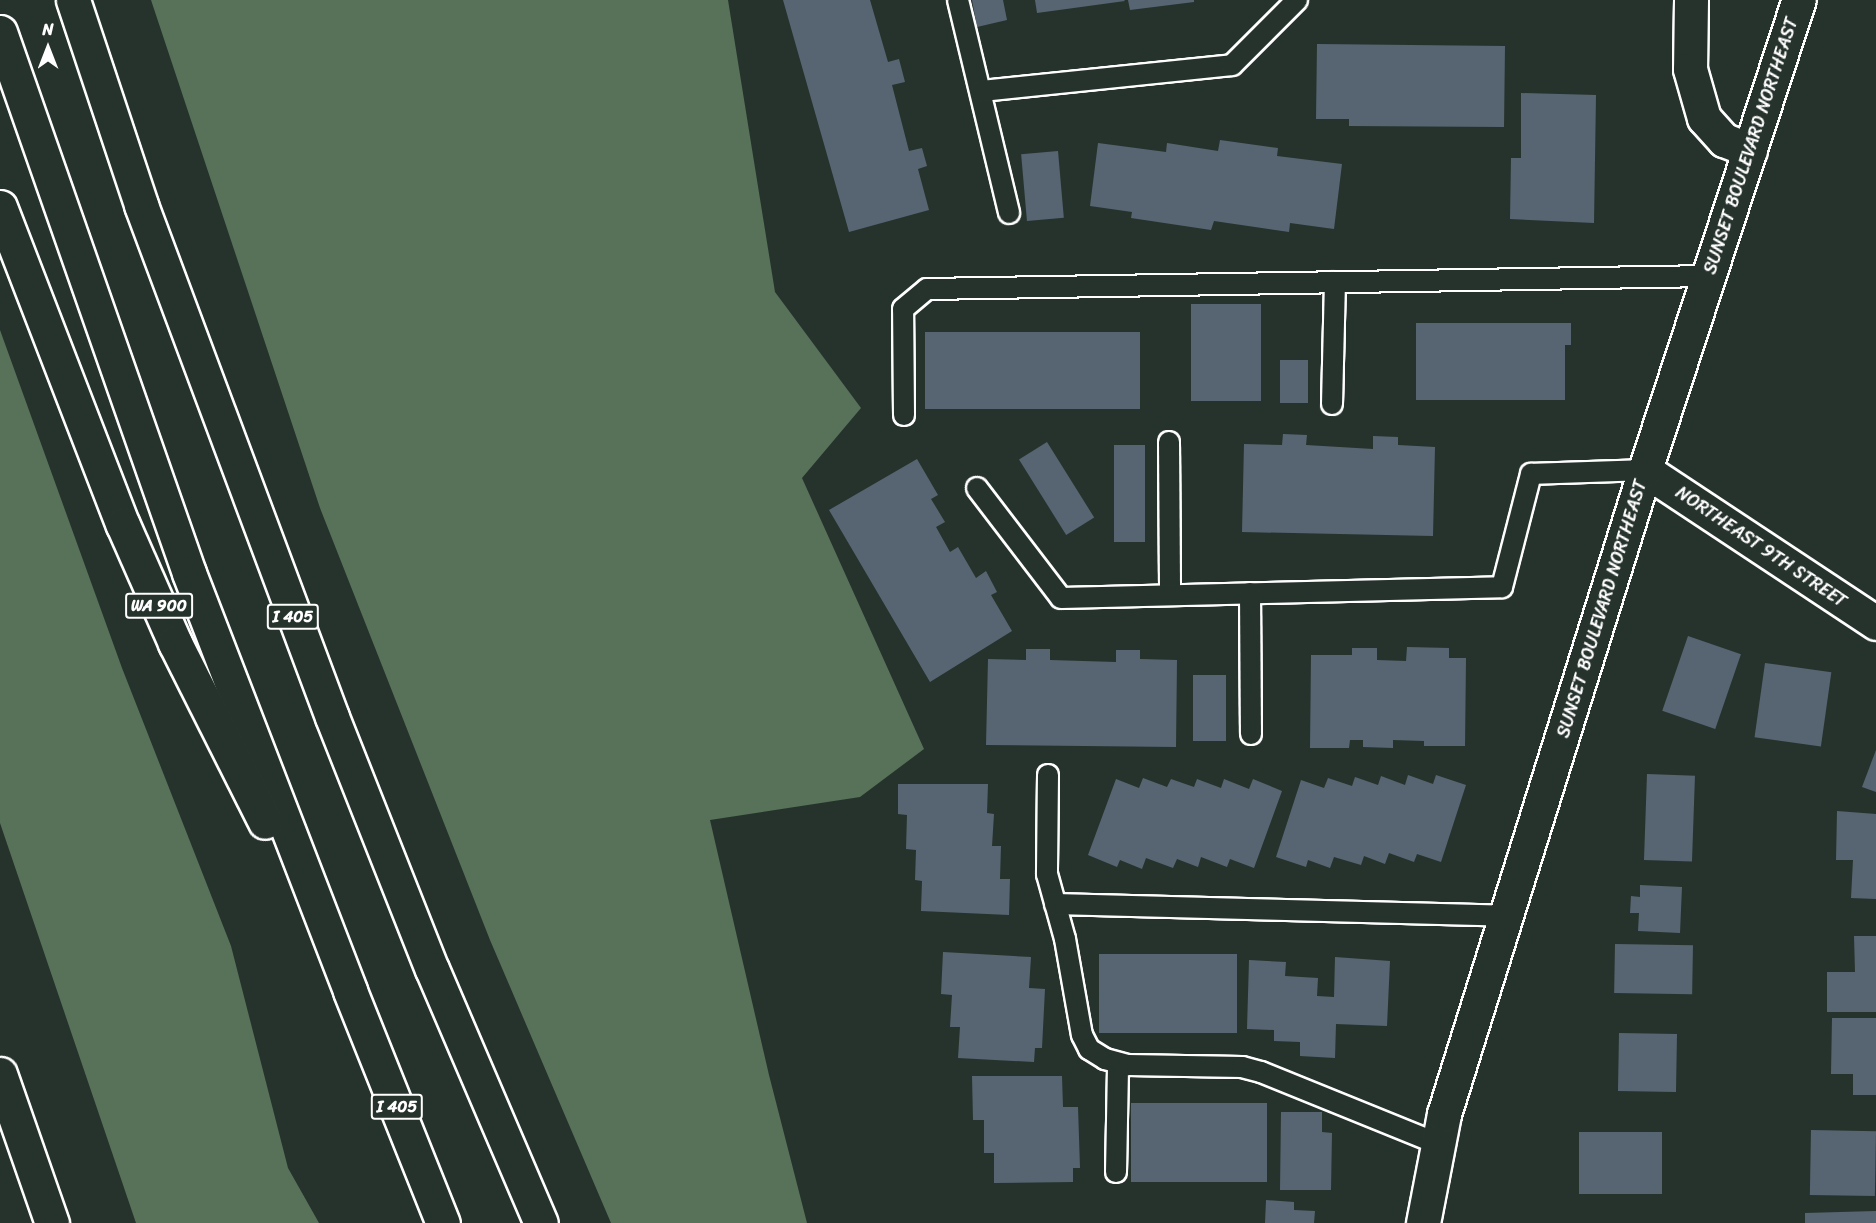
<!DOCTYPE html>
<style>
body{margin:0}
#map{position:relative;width:1876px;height:1223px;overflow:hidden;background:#26332d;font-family:Sriracha,sans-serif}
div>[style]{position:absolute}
.green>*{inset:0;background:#577259}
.building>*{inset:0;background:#576572;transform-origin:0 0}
.roads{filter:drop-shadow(2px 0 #fff) drop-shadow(-2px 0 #fff) drop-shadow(0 2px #fff) drop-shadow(0 -2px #fff)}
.lane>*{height:20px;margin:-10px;padding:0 10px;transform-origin:10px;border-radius:10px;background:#26332d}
.street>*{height:33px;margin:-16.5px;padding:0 16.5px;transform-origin:16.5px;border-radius:16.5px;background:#26332d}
.secondary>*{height:33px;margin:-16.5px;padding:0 16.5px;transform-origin:16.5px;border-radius:16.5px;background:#26332d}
.highway>*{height:33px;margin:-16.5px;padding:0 16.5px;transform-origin:16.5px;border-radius:16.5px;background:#26332d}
span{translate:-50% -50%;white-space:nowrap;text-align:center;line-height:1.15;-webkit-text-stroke:4.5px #26332d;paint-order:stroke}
.shield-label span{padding:2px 4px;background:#26332d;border:2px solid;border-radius:4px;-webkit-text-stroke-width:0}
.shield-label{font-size:16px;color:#fff;font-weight:700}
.street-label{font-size:18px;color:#fff}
.north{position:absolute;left:18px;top:18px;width:60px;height:60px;-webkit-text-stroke:4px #26332d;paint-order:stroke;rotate:0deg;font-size:16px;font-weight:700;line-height:24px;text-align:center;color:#fff}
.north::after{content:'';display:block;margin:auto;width:21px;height:27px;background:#fff;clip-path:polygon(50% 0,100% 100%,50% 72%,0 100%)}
</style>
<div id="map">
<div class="green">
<div style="clip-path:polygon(151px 0,728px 0,775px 292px,861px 408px,802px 478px,924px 749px,860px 797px,710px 820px,769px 1075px,807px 1223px,611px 1223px,490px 940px,320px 508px)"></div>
<div style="clip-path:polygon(0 330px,122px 668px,231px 946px,288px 1168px,319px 1223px,136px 1223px,0 823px)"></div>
</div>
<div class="building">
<div style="clip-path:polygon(783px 0,870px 0,888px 62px,899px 59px,905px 82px,892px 85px,909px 151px,922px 148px,927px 166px,918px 169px,929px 210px,849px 232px)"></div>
<div style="clip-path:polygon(972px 0,1003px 0,1007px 20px,977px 27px)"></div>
<div style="clip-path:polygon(1035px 0,1124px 0,1125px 1px,1037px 13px)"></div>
<div style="clip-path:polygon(1128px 0,1194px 0,1194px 2px,1130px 10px)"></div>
<div style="clip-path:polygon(1317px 44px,1505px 46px,1504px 127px,1349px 126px,1349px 119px,1316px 119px)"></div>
<div style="clip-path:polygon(1521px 93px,1596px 95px,1594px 223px,1510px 219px,1511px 158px,1521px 158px)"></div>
<div style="clip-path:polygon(1220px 140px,1278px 148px,1277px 156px,1342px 164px,1334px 229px,1290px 223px,1289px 232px,1214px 221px,1211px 230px,1131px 218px,1132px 212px,1090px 206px,1098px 143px,1166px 152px,1167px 143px,1218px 151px)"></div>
<div style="left:1058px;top:151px;width:67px;height:37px;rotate:85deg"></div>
<div style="left:1191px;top:304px;width:70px;height:97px"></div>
<div style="clip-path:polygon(1416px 323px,1571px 323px,1571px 345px,1565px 345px,1565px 400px,1416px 400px)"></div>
<div style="left:1140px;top:332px;width:77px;height:215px;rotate:90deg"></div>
<div style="left:1280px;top:360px;width:28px;height:43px"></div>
<div style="clip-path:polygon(1283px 434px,1307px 435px,1306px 445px,1373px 449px,1373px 436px,1398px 437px,1398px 445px,1435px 447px,1433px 536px,1242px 532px,1244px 444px,1282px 445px)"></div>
<div style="left:1047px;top:442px;width:89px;height:33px;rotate:58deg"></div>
<div style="left:1114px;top:445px;width:31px;height:97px"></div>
<div style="clip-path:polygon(917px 459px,938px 495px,931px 499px,945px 522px,936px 527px,950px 552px,958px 547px,976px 578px,986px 571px,997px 592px,991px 595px,1012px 631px,930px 682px,829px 510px)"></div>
<div style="left:1688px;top:636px;width:56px;height:79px;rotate:19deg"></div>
<div style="clip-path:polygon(1407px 647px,1449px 648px,1449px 658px,1466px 658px,1465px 746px,1424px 746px,1424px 741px,1393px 740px,1393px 748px,1363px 747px,1363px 740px,1350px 740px,1349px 748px,1310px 748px,1311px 655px,1352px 655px,1352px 648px,1377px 648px,1377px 660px,1406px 661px)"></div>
<div style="clip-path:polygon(1026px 649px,1050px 649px,1050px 660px,1116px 662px,1116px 650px,1140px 650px,1140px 659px,1177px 660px,1176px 747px,986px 745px,988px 659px,1026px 660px)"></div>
<div style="left:1765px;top:663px;width:67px;height:75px;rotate:8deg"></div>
<div style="left:1193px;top:675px;width:33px;height:66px"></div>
<div style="clip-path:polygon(1876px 750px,1876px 792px,1862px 787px)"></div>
<div style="left:1647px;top:774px;width:48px;height:86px;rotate:2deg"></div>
<div style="clip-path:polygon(1408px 775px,1433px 784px,1436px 775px,1466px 785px,1441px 862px,1417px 854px,1414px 862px,1389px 853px,1385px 864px,1364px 856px,1361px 865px,1334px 857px,1330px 868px,1308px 860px,1306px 867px,1276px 857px,1301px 780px,1324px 788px,1328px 778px,1352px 786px,1355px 777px,1378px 785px,1381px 776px,1405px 785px)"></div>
<div style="clip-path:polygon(1143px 778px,1167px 787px,1171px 779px,1194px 787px,1197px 779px,1221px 788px,1224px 779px,1249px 789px,1253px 779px,1282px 791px,1254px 868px,1230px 859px,1227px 867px,1201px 857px,1198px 867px,1177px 859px,1173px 868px,1146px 858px,1142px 869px,1120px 860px,1117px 867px,1088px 855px,1116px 779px,1139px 788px)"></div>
<div style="clip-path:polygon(898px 784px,988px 784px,987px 813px,994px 814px,992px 846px,1001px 846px,1000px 879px,1010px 879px,1009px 915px,921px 911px,922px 881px,915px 880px,916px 850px,906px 849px,907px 815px,898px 814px)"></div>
<div style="clip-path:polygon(1837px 811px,1876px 814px,1876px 899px,1851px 898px,1853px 860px,1836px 860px)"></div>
<div style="clip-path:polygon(1640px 885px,1682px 887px,1680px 933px,1638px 931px,1639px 913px,1630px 913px,1631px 896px,1640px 897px)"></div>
<div style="clip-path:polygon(1854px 936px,1876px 936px,1876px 1012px,1827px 1012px,1827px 972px,1855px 972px)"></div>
<div style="left:1615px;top:944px;width:78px;height:49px;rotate:1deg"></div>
<div style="clip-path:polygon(943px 952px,1031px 957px,1029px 988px,1045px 989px,1042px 1048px,1035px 1048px,1034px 1062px,958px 1058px,960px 1027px,950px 1027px,952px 995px,941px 994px)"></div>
<div style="left:1099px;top:954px;width:138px;height:79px"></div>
<div style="clip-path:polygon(1335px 957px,1390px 961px,1387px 1026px,1336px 1024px,1335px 1058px,1300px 1056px,1300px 1042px,1274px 1041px,1274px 1030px,1247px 1029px,1249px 960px,1286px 962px,1285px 976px,1318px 978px,1317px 996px,1334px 997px)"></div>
<div style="clip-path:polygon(1832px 1018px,1876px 1018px,1876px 1095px,1853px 1095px,1853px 1074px,1831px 1074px)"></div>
<div style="left:1619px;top:1033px;width:58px;height:58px;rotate:1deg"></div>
<div style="clip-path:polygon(972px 1076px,1062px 1076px,1063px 1107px,1078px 1107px,1080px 1168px,1073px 1168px,1073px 1182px,994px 1183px,994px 1153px,984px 1153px,984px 1120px,973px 1120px)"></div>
<div style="left:1267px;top:1103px;width:79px;height:136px;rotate:90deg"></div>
<div style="clip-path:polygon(1281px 1112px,1322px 1112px,1322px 1132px,1332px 1133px,1331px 1190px,1280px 1190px)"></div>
<div style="left:1811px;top:1130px;width:65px;height:65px;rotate:1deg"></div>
<div style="left:1579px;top:1132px;width:83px;height:62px"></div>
<div style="clip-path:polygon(1266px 1200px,1294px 1202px,1294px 1210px,1315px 1211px,1314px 1223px,1265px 1223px)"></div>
<div style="clip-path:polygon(1876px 1211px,1876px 1223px,1805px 1223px,1805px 1213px)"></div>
</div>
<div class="roads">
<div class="lane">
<div style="left:958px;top:0;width:219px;rotate:76.5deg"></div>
<div style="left:982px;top:91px;width:251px;rotate:-5.9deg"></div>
<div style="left:1232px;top:65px;width:92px;rotate:-45deg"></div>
<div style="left:1332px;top:404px;width:122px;rotate:-88.6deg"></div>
<div style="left:904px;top:415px;width:106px;rotate:-90.5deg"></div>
<div style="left:903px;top:309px;width:31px;rotate:-40deg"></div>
<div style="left:927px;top:289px;width:781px;rotate:-0.95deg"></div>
<div style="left:1169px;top:442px;width:153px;rotate:89.6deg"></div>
<div style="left:977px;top:488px;width:138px;rotate:52.6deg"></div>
<div style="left:1061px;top:598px;width:441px;rotate:-1.4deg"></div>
<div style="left:1502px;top:587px;width:117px;rotate:-75.6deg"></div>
<div style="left:1531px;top:474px;width:114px;rotate:-2deg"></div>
<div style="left:1250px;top:593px;width:141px;rotate:89.6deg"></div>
<div style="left:1048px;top:775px;width:99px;rotate:90.6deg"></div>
<div style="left:1047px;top:874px;width:67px;rotate:74.5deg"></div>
<div style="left:1065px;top:939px;width:97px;rotate:80deg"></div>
<div style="left:1082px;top:1035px;width:16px;rotate:63deg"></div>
<div style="left:1089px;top:1049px;width:19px;rotate:32deg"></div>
<div style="left:1105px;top:1059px;width:24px;rotate:15deg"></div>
<div style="left:1128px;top:1065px;width:114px;rotate:1deg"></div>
<div style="left:1242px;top:1067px;width:20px;rotate:15deg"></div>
<div style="left:1261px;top:1072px;width:191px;rotate:22.1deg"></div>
<div style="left:1055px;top:904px;width:452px;rotate:1.5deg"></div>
<div style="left:1116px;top:1172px;width:109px;rotate:-88.9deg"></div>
</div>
<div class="street">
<div style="left:1645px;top:470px;width:277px;rotate:33.5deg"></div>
</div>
<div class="secondary">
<div style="left:1691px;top:0;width:69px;rotate:90.8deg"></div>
<div style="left:1690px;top:69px;width:51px;rotate:74.1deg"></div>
<div style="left:1704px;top:118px;width:30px;rotate:48deg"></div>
<div style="left:1724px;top:140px;width:28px;rotate:21deg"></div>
<div style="left:0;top:1074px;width:158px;rotate:70.8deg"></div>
<div style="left:1423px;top:1223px;width:111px;rotate:-79.1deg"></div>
<div style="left:1444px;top:1114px;width:675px;rotate:-72.67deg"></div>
<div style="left:1645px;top:470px;width:495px;rotate:-71.9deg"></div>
</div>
<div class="highway">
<div style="left:73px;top:0;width:216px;rotate:71.6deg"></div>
<div style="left:141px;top:205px;width:546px;rotate:69.54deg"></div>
<div style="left:332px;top:717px;width:271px;rotate:68.4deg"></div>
<div style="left:432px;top:969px;width:276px;rotate:66.8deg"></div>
<div style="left:0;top:32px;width:573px;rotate:70.74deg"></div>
<div style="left:189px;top:573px;width:448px;rotate:68.9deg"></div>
<div style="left:350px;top:991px;width:250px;rotate:68.2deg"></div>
<div style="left:0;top:207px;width:341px;rotate:68.9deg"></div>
<div style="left:123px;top:525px;width:129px;rotate:66.2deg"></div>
<div style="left:175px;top:643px;width:200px;rotate:63.3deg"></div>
</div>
</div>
<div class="shield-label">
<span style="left:159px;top:606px">WA 900</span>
<span style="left:293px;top:617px">I 405</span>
<span style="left:397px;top:1107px">I 405</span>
</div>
<div class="street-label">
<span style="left:1751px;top:146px;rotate:-72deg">SUNSET BOULEVARD NORTHEAST</span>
<span style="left:1761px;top:547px;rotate:34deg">NORTHEAST 9TH STREET</span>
<span style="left:1602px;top:609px;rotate:-73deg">SUNSET BOULEVARD NORTHEAST</span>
</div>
<div class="north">N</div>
</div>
